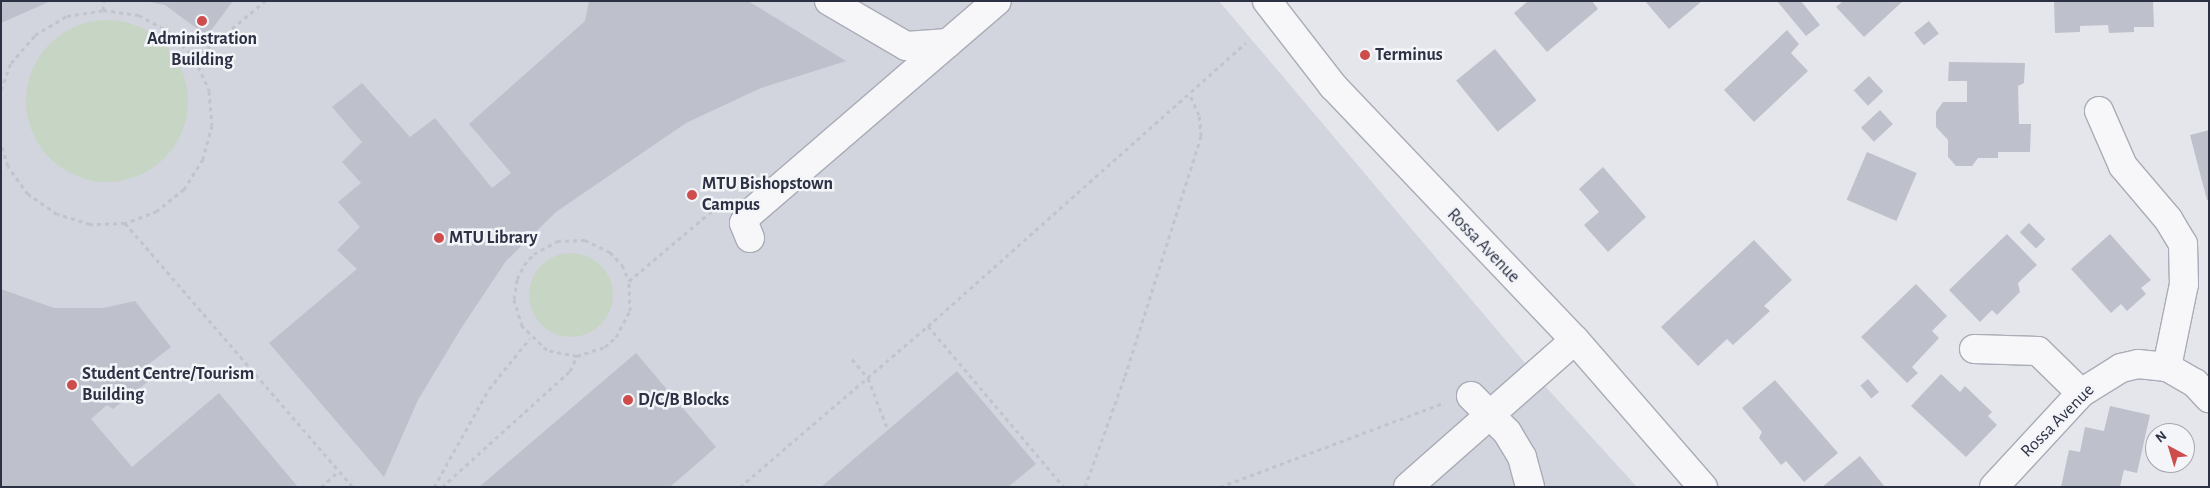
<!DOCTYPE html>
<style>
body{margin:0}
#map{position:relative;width:2210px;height:488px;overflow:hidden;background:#e4e6ec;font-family:"Alegreya Sans",sans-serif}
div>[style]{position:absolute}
.built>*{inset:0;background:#d2d5de}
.green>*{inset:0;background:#c7d5c5}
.round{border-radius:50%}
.building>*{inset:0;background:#bec1cb;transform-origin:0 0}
.path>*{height:3px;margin-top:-1.5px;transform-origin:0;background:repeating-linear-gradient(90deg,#c2c4cb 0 4px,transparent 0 8px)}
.roads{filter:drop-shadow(1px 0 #a9acb6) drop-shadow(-1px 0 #a9acb6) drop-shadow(0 1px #a9acb6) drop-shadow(0 -1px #a9acb6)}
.minor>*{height:28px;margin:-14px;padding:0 14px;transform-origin:14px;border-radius:14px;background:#f7f7fa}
.dots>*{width:14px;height:14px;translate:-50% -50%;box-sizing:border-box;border:2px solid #f4f5f9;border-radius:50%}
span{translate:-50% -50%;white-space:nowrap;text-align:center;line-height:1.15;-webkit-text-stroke:5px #f4f5f9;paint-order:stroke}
.poi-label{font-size:18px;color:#2c3144;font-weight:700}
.left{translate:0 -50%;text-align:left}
.street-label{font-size:18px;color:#2c3144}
.frame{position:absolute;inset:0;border:2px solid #2c3144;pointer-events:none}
.north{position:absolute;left:2145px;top:423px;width:50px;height:50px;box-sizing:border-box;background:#f4f5f9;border:1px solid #a4a7b1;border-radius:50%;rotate:321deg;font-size:14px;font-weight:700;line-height:20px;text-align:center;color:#2c3144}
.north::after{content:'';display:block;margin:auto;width:18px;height:22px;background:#cd4d4d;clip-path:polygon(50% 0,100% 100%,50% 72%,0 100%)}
</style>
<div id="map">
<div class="built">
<div style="clip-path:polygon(1px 1px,1219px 1px,1535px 375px,1637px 487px,1px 487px)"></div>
</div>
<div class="green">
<div class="round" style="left:26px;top:20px;width:162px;height:162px"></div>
<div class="round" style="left:529px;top:253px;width:84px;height:84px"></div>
</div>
<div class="building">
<div style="clip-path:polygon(1px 1px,51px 1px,1px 23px)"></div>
<div style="clip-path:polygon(144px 1px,233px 1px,207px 36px,165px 5px)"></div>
<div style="clip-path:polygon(589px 1px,748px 1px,846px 61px,761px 88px,686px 123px,556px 212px,506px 261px,462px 327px,418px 400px,384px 477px,269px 343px,357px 269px,337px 250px,360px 227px,338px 202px,361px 183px,342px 162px,362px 142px,332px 107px,362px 83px,410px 137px,435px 118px,492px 188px,511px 173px,469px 124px,585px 21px)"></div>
<div style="clip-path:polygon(1528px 1px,1592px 1px,1598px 9px,1547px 52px,1514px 13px)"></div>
<div style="clip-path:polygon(1645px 1px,1702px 1px,1669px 29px)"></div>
<div style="clip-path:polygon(1777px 1px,1801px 1px,1820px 25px,1806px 36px)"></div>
<div style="clip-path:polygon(1843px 1px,1903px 1px,1864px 37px,1836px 7px)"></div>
<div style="clip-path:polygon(2054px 1px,2153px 1px,2154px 27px,2134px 27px,2134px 32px,2109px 33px,2108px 25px,2080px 26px,2080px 32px,2055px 33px)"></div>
<div style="left:1929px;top:21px;width:16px;height:19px;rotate:52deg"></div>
<div style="clip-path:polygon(1787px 30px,1799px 44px,1791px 53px,1808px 71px,1754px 122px,1724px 90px)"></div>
<div style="left:1495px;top:49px;width:66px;height:50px;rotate:51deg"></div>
<div style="clip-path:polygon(1949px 62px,2025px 63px,2024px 83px,2018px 86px,2019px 124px,2031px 124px,2030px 152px,1998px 152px,1998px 158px,1978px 158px,1972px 166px,1956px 166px,1948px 157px,1948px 140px,1936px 127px,1936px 112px,1943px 102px,1967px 102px,1967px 81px,1948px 81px)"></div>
<div style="left:1869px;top:76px;width:21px;height:21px;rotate:47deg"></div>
<div style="left:1880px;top:110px;width:19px;height:26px;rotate:47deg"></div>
<div style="clip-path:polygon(2209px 130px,2209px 200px,2207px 200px,2190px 135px)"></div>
<div style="left:1867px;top:152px;width:54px;height:52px;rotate:23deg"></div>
<div style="clip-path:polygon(1603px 167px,1646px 217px,1608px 252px,1584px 225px,1599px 212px,1579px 189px)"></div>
<div style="left:2029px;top:223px;width:23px;height:13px;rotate:45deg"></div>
<div style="clip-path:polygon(2007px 234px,2037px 265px,2018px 283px,2020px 292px,1997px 315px,1992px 310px,1980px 322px,1949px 290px)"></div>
<div style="clip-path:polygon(2110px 234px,2151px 280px,2141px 288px,2146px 294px,2127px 311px,2121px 304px,2111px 313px,2071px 269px)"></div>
<div style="clip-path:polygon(1754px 240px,1792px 280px,1764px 306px,1770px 311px,1733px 345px,1727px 339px,1698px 366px,1661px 327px)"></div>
<div style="clip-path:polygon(1916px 284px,1947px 316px,1932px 331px,1939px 338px,1912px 367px,1918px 373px,1907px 383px,1861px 337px)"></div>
<div style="clip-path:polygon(1px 289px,54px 308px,103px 308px,135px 301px,171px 347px,145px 367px,154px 377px,113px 409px,107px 405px,91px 419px,132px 467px,219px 393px,298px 487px,1px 487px)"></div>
<div style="clip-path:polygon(636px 353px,716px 447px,670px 487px,479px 487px)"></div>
<div style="clip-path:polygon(957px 371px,1036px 464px,1008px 487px,821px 487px)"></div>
<div style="clip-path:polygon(1941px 374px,1960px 392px,1965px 386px,1992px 412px,1988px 416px,1997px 425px,1966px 457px,1911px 406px)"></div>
<div style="left:1868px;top:379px;width:17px;height:10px;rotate:50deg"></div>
<div style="clip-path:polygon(1775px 380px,1838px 453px,1804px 482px,1786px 461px,1781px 465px,1759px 438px,1762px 432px,1742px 408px)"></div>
<div style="clip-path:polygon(2110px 406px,2150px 415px,2137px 473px,2124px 470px,2120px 487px,2061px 487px,2069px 450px,2080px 452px,2085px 427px,2104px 431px)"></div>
<div style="clip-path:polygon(1860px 456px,1885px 487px,1822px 487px)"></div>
</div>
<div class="path">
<div style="left:103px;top:10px;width:9px;rotate:-84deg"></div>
<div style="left:195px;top:59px;width:91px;rotate:-39.6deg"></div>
<div style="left:1px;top:90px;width:29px;rotate:-70deg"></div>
<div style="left:11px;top:63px;width:37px;rotate:-49deg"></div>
<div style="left:35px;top:35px;width:37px;rotate:-31deg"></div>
<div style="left:67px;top:16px;width:36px;rotate:-9deg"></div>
<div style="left:103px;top:10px;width:36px;rotate:8deg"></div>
<div style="left:139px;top:15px;width:37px;rotate:29deg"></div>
<div style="left:171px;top:33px;width:35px;rotate:47deg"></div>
<div style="left:195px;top:59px;width:35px;rotate:66deg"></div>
<div style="left:209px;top:91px;width:34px;rotate:85deg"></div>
<div style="left:212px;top:125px;width:35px;rotate:105deg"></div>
<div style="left:203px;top:159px;width:36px;rotate:122deg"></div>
<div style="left:184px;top:189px;width:35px;rotate:141deg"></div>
<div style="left:157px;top:211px;width:34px;rotate:159deg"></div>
<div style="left:125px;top:223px;width:35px;rotate:178deg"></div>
<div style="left:90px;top:224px;width:34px;rotate:-163deg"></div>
<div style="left:57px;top:214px;width:35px;rotate:-145deg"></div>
<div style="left:28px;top:194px;width:34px;rotate:-126deg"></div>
<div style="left:8px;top:166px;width:22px;rotate:-108deg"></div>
<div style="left:125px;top:223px;width:349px;rotate:49.2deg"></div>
<div style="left:928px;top:326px;width:426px;rotate:-41.7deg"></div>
<div style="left:577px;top:356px;width:31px;rotate:-169deg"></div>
<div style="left:547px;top:350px;width:35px;rotate:-136deg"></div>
<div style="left:522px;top:326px;width:28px;rotate:-107deg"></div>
<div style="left:514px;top:299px;width:20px;rotate:-81deg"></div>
<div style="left:517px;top:279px;width:16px;rotate:-63deg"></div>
<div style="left:524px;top:265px;width:15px;rotate:-48deg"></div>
<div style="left:534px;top:254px;width:26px;rotate:-29deg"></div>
<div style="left:557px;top:241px;width:28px;rotate:-2deg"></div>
<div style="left:585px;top:240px;width:28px;rotate:26deg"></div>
<div style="left:610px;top:252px;width:18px;rotate:47deg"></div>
<div style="left:622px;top:265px;width:17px;rotate:66deg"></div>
<div style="left:852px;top:359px;width:25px;rotate:50deg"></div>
<div style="left:868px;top:378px;width:56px;rotate:69deg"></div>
<div style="left:321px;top:487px;width:24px;rotate:-42deg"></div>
<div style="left:434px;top:487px;width:112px;rotate:-60.7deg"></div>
<div style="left:489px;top:389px;width:65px;rotate:-51.2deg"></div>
<div style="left:442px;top:487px;width:173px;rotate:-42.2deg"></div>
<div style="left:570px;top:371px;width:17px;rotate:-65deg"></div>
<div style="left:577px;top:356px;width:29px;rotate:-18deg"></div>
<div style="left:605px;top:347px;width:15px;rotate:-42deg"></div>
<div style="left:616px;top:337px;width:30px;rotate:-62deg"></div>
<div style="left:630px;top:311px;width:30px;rotate:-92deg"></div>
<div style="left:629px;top:281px;width:110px;rotate:-40.2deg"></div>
<div style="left:740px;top:487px;width:248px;rotate:-40.6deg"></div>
<div style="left:928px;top:326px;width:211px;rotate:49.8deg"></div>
<div style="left:1085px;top:487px;width:118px;rotate:-70.2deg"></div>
<div style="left:1125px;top:376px;width:252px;rotate:-72.4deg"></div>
<div style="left:1201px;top:136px;width:21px;rotate:-95deg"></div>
<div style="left:1199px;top:115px;width:24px;rotate:-114deg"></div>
<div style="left:1220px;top:487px;width:236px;rotate:-20.6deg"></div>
</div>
<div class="roads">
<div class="minor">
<div style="left:829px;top:1px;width:89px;rotate:30.3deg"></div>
<div style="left:906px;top:46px;width:42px;rotate:-4.1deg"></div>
<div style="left:1267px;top:1px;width:108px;rotate:52.2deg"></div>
<div style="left:1333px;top:86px;width:351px;rotate:46.4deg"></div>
<div style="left:1575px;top:340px;width:195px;rotate:49deg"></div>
<div style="left:2099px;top:111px;width:60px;rotate:66.4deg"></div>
<div style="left:2123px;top:166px;width:70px;rotate:49.7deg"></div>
<div style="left:2168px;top:219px;width:29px;rotate:59deg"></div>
<div style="left:2183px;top:244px;width:40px;rotate:88.6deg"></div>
<div style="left:2184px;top:284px;width:85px;rotate:101.6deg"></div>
<div style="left:750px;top:238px;width:16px;rotate:-112deg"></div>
<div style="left:744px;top:223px;width:9px;rotate:-63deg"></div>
<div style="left:748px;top:215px;width:328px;rotate:-40.7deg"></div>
<div style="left:1974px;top:349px;width:64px;rotate:1.8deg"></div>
<div style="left:2038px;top:351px;width:60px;rotate:44.3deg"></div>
<div style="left:1471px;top:396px;width:51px;rotate:45deg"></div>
<div style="left:1507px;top:432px;width:29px;rotate:59deg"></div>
<div style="left:1522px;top:457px;width:31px;rotate:75deg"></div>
<div style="left:1408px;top:487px;width:222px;rotate:-41.4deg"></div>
<div style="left:1994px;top:487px;width:128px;rotate:-47.2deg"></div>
<div style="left:2081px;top:393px;width:47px;rotate:-32deg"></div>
<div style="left:2121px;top:368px;width:17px;rotate:-13deg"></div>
<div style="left:2138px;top:364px;width:29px;rotate:6deg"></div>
<div style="left:2167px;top:367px;width:32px;rotate:30deg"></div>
<div style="left:2195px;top:383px;width:21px;rotate:47deg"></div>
</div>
</div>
<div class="dots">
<div style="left:202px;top:21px;background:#cd4d4d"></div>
<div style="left:1365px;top:55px;background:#cd4d4d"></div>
<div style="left:692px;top:195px;background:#cd4d4d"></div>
<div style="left:439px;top:238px;background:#cd4d4d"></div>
<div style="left:72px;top:385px;background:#cd4d4d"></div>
<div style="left:628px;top:400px;background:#cd4d4d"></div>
</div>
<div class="poi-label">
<span style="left:202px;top:50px">Administration<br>Building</span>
<span class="left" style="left:1375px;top:55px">Terminus</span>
<span class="left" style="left:702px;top:195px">MTU Bishopstown<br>Campus</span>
<span class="left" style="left:449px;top:238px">MTU Library</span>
<span class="left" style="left:82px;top:385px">Student Centre/Tourism<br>Building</span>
<span class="left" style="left:638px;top:400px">D/C/B Blocks</span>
</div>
<div class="street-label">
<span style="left:1483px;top:246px;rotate:46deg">Rossa Avenue</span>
<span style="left:2058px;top:421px;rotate:-45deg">Rossa Avenue</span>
</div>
<div class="frame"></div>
<div class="north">N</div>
</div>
